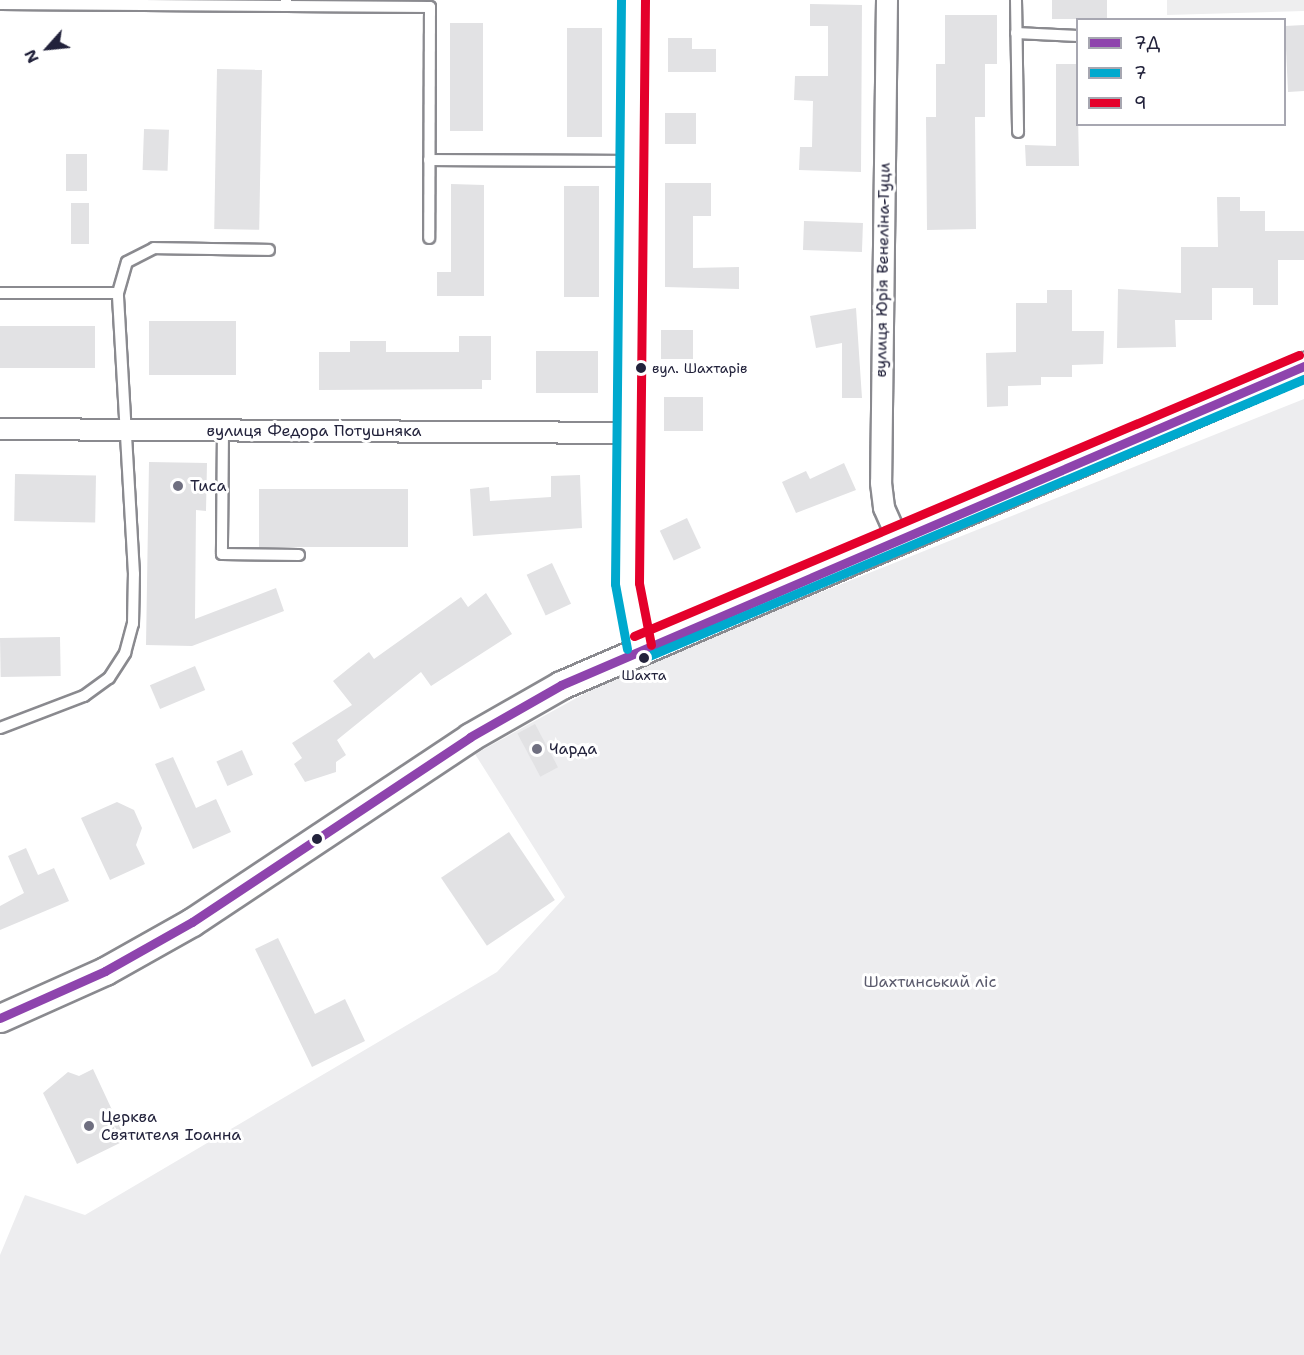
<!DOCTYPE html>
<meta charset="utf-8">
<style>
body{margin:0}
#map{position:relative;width:1304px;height:1355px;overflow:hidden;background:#fff;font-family:"Shantell Sans",sans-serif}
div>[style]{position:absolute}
.built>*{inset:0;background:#eeeeef}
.green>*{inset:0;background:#ededef}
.building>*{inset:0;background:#e2e2e4;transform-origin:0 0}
.roads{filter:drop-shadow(2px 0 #8a8a8f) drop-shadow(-2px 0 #8a8a8f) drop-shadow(0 2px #8a8a8f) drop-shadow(0 -2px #8a8a8f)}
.lane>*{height:10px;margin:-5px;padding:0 5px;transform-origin:5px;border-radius:5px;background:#fff}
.street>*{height:20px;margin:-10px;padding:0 10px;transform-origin:10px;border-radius:10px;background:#fff}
.secondary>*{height:27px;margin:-13.5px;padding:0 13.5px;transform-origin:13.5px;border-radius:13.5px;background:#fff}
.bus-1>*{height:9px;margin:-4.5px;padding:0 4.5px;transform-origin:4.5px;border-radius:4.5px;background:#8e44ad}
.bus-2>*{height:9px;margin:-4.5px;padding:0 4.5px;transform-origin:4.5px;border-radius:4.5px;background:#00a9ce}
.bus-3>*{height:9px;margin:-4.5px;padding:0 4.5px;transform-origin:4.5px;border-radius:4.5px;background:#e4002b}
.dots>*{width:16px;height:16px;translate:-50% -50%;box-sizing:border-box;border:3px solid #fff;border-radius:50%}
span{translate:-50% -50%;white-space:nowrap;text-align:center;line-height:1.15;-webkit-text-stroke:6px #fff;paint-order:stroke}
.bus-label{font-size:14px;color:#22223b}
.left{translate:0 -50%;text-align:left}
.street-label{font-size:16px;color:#22223b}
.poi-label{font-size:16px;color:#22223b}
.park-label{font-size:16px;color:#5b5b6d}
.legend{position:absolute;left:1076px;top:18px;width:210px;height:108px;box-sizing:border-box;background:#fff;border:2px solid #a7a7b1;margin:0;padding:8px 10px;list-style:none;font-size:18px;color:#22223b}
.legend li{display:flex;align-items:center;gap:12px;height:30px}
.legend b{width:30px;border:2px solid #a7a7b1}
.north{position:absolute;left:18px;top:18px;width:60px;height:60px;-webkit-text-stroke:4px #fff;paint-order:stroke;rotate:243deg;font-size:16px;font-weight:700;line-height:24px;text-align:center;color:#22223b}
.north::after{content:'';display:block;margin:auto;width:21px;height:27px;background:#22223b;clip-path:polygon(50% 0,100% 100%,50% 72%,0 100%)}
</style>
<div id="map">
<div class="built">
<div style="clip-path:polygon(1167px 0,1304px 0,1304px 11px,1167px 15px)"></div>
</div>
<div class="green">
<div style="clip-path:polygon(1304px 399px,1304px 1355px,0 1355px,0 1255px,25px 1195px,85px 1215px,497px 972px,565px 897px,475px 754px,629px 669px)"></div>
</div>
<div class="building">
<div style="left:1052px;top:0;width:55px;height:19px"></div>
<div style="clip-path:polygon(810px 4px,862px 5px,861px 172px,799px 170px,800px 147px,812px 147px,813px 101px,794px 100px,795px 76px,828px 76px,828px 26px,810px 26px)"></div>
<div style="clip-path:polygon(945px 15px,997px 15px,997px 64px,985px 64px,985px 117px,975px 117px,976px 229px,927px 230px,926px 117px,936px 117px,936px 64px,945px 64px)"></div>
<div style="left:450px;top:23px;width:33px;height:108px"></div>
<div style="clip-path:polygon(1304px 25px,1304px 91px,1288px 92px,1285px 26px)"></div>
<div style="left:567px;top:28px;width:35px;height:109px"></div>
<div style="clip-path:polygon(668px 38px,692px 38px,692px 49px,716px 49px,716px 72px,668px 72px)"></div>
<div style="clip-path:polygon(1056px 64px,1077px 64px,1079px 166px,1026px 166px,1025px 145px,1056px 146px)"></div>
<div style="left:217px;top:69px;width:45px;height:160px;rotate:1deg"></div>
<div style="left:665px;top:113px;width:31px;height:31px"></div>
<div style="left:144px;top:129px;width:25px;height:41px;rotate:2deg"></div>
<div style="left:66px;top:154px;width:21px;height:37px"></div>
<div style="clip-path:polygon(665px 183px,711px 183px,711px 216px,693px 216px,693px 268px,739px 267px,739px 289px,665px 287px)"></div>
<div style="clip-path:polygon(451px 184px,484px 185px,484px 296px,437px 296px,437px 272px,451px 272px)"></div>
<div style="left:564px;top:186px;width:35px;height:111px"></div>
<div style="clip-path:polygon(1217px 197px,1240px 197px,1240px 211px,1265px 211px,1265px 231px,1304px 231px,1304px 260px,1278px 260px,1278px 305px,1253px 305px,1253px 288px,1212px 288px,1212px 320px,1175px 320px,1176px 347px,1117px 348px,1118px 289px,1181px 293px,1181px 247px,1218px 247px)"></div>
<div style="left:71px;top:203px;width:18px;height:41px"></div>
<div style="left:804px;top:221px;width:59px;height:29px;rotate:2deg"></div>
<div style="clip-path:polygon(1047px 290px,1072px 290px,1072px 331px,1104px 331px,1103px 364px,1072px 365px,1072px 377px,1041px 377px,1041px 385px,1008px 386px,1008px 406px,987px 407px,986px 353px,1016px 352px,1016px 303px,1047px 303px)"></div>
<div style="clip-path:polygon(856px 308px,862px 398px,842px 398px,842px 343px,816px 348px,810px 316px)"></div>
<div style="left:149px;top:321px;width:87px;height:54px"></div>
<div style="left:0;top:326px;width:95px;height:42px"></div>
<div style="left:661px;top:330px;width:32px;height:29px"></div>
<div style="clip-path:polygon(459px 336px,491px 336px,491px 380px,482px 380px,482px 389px,319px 390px,319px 352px,350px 352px,350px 341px,386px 341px,386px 352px,459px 352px)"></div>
<div style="left:536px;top:351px;width:62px;height:42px"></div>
<div style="left:664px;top:397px;width:39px;height:34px"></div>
<div style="clip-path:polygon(149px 462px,207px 463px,206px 511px,196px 510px,195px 619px,276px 588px,284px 611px,192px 646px,146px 645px)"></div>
<div style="clip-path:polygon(844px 463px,856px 490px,796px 513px,782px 482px,806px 471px,810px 479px)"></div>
<div style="left:15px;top:474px;width:81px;height:47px;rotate:1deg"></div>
<div style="clip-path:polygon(580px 475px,582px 528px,473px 536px,470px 489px,489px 487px,490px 501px,551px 497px,551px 476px)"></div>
<div style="left:408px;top:489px;width:58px;height:149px;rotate:90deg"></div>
<div style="left:687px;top:518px;width:33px;height:30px;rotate:65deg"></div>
<div style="left:552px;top:563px;width:45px;height:28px;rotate:65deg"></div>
<div style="clip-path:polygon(486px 593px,512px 634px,431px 686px,421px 672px,337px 740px,346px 755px,336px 762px,336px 772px,305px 782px,294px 764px,302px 758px,292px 743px,352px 705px,333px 681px,369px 652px,374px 659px,461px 597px,468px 607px)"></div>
<div style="left:60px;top:637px;width:39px;height:60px;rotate:89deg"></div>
<div style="left:195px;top:666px;width:26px;height:49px;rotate:67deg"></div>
<div style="left:535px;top:724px;width:49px;height:20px;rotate:62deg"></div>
<div style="left:242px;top:750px;width:27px;height:28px;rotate:66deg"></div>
<div style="clip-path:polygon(173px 757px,196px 808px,216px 799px,231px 832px,193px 849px,155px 764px)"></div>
<div style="clip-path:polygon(117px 802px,134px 810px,142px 828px,136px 845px,145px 864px,110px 880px,81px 818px)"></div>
<div style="left:509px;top:832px;width:82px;height:82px;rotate:56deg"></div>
<div style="clip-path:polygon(26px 848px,38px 875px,54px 868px,69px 901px,0 930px,0 906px,24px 893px,8px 856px)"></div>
<div style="clip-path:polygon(278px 938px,315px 1014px,345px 999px,365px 1041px,312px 1067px,255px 949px)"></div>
<div style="clip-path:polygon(93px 1069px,126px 1140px,77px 1164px,43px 1093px,68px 1072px,79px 1076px)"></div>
</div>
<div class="roads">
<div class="lane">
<div style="left:286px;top:0;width:6px;rotate:90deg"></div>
<div style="left:286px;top:6px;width:144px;rotate:0.4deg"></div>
<div style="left:430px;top:7px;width:231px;rotate:90.2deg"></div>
<div style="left:1016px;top:0;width:132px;rotate:89.1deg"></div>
<div style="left:0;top:4px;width:286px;rotate:0.4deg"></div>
<div style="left:1016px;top:33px;width:62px;rotate:2.8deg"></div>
<div style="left:429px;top:160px;width:202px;rotate:0.3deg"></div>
<div style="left:0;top:293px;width:118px"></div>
<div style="left:223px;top:430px;width:124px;rotate:90.5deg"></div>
<div style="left:222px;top:554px;width:77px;rotate:0.7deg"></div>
<div style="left:0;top:728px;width:90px;rotate:-20.9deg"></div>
<div style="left:84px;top:696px;width:31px;rotate:-36deg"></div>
<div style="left:109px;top:678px;width:30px;rotate:-57deg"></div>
<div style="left:125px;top:653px;width:30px;rotate:-75deg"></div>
<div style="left:133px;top:624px;width:50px;rotate:-88.9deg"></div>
<div style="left:134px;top:574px;width:281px;rotate:-93.3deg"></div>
<div style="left:118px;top:293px;width:32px;rotate:-74deg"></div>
<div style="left:127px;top:262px;width:30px;rotate:-27deg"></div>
<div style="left:154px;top:248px;width:115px;rotate:1deg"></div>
</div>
<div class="street">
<div style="left:633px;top:0;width:584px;rotate:90.59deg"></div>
<div style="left:627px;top:584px;width:64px;rotate:79.2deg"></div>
<div style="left:887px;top:0;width:483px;rotate:90.7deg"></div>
<div style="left:881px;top:483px;width:25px;rotate:83deg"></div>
<div style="left:884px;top:508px;width:32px;rotate:66deg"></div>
<div style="left:0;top:429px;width:628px;rotate:0.36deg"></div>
</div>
<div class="secondary">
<div style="left:0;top:1018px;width:115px;rotate:-24.1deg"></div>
<div style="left:105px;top:971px;width:100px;rotate:-29.4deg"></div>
<div style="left:192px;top:922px;width:334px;rotate:-33.6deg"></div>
<div style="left:470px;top:737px;width:105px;rotate:-29.7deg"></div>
<div style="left:561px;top:685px;width:809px;rotate:-23.24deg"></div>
</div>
</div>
<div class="bus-1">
<div style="left:0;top:1018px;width:115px;rotate:-24.1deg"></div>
<div style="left:105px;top:971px;width:100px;rotate:-29.4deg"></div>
<div style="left:192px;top:922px;width:334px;rotate:-33.6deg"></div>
<div style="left:470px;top:737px;width:105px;rotate:-29.7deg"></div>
<div style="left:561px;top:685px;width:809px;rotate:-23.24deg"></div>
</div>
<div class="bus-2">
<div style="left:621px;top:0;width:584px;rotate:90.59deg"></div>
<div style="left:615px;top:584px;width:66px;rotate:79.5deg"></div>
<div style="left:644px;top:658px;width:717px;rotate:-22.92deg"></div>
</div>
<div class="bus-3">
<div style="left:645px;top:0;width:583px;rotate:90.59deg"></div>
<div style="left:639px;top:583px;width:63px;rotate:79deg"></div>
<div style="left:634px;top:636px;width:722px;rotate:-22.91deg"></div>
</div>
<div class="dots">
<div style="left:641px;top:368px;background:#22223b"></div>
<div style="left:178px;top:486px;background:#6f6f80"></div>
<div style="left:644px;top:658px;background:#22223b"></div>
<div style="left:537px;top:749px;background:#6f6f80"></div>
<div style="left:317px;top:839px;background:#22223b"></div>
<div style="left:89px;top:1126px;background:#6f6f80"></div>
</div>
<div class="bus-label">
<span class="left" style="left:652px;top:368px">вул. Шахтарів</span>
<span style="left:644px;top:675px">Шахта</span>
</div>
<div class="street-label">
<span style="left:883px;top:270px;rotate:-89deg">вулиця Юрія Венеліна-Гуци</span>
<span style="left:314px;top:431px">вулиця Федора Потушняка</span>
</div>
<div class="poi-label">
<span class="left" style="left:190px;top:486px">Тиса</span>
<span class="left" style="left:549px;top:749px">Чарда</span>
<span class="left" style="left:101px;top:1126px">Церква<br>Святителя Іоанна</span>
</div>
<div class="park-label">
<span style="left:930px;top:982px">Шахтинський ліс</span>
</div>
<ul class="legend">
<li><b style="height:8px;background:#8e44ad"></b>7Д</li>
<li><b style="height:8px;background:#00a9ce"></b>7</li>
<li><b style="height:8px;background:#e4002b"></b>9</li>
</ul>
<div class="north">N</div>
</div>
